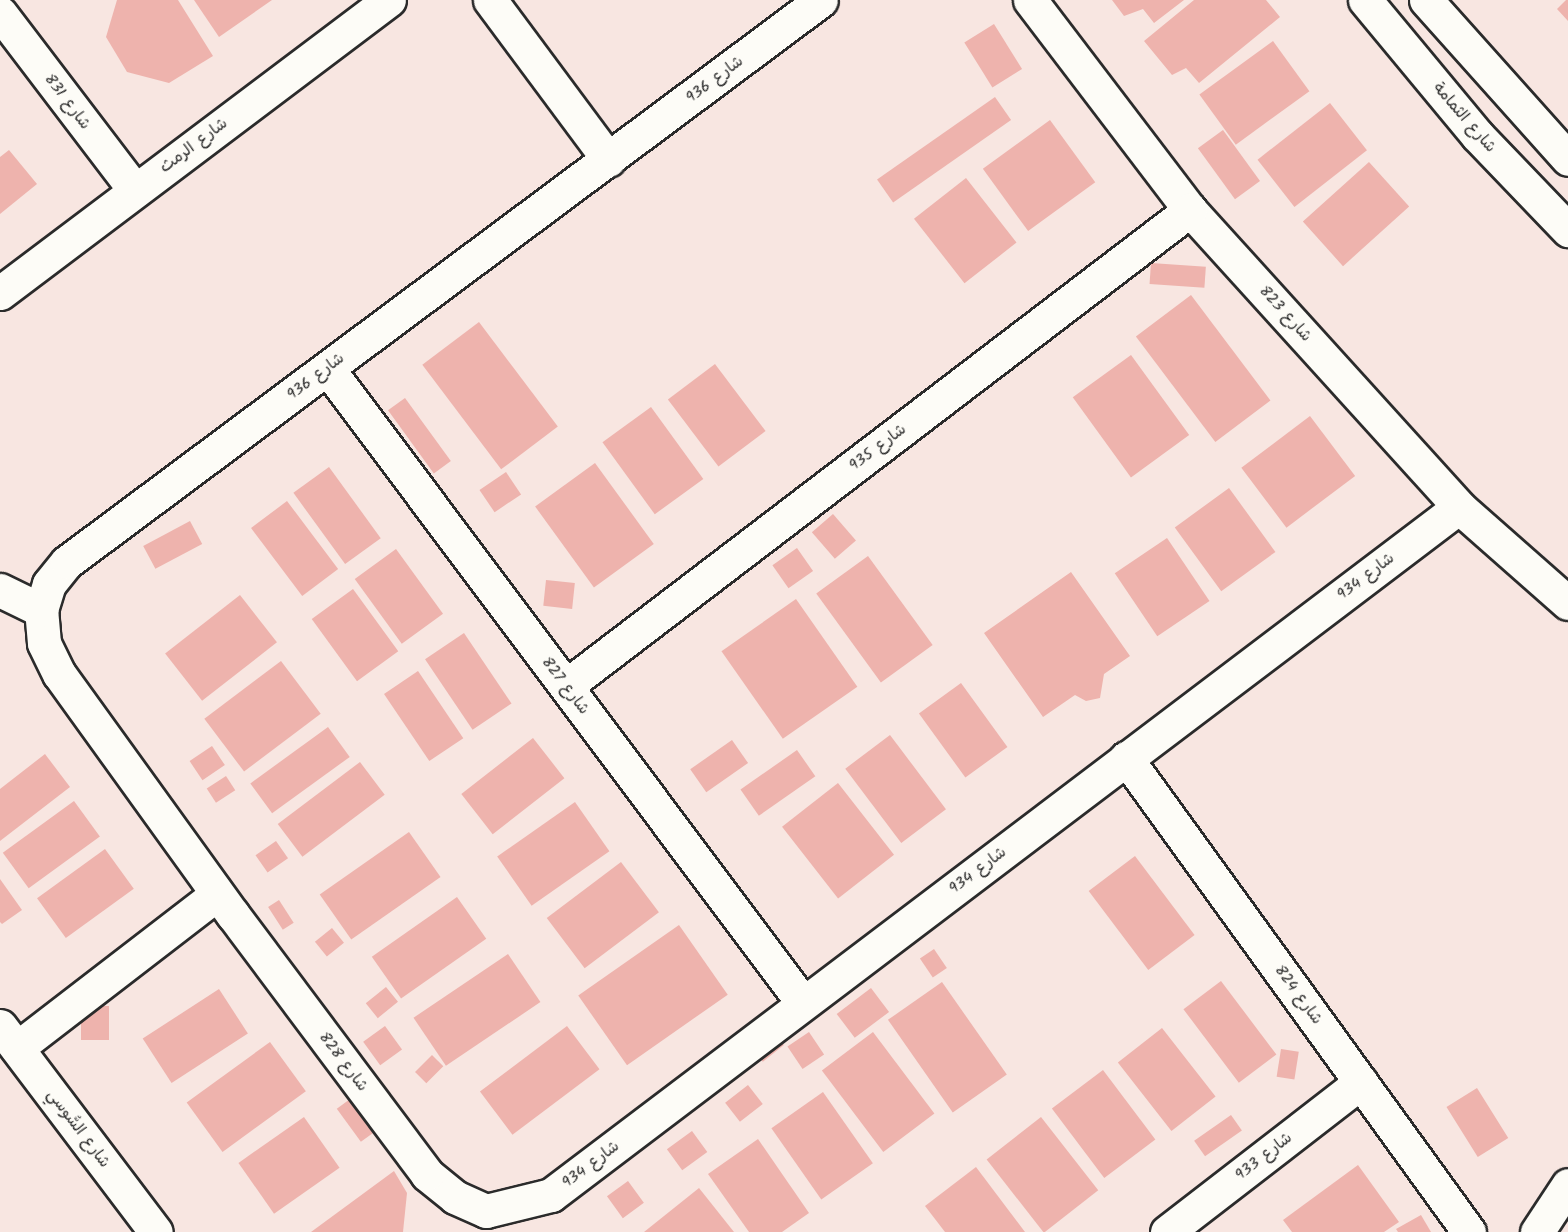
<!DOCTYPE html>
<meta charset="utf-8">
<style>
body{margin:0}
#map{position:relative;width:1568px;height:1232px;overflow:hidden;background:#f8e6e1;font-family:Kalam,"Playpen Sans Arabic",sans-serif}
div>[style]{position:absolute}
.building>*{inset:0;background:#eeb3ad;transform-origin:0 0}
.roads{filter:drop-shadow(2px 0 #2b2b2b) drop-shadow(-2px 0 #2b2b2b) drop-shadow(0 2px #2b2b2b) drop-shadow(0 -2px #2b2b2b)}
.minor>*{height:33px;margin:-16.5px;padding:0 16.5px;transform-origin:16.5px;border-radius:16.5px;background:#fdfcf7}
span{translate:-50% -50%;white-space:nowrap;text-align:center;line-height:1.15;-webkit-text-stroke:4.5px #fdfcf7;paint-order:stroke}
.street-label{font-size:16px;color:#2b2b2b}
</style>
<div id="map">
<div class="building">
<div style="clip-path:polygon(117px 0,178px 0,213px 56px,169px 83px,127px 72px,106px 37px)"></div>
<div style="clip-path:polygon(194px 0,272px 0,219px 37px)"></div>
<div style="clip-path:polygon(1112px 0,1184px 0,1154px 23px,1143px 9px,1124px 16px)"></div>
<div style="clip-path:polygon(1194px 0,1266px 0,1280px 17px,1199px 83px,1186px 68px,1172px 75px,1144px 41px)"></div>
<div style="clip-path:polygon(1566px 0,1568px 0,1568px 21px,1557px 9px)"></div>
<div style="left:994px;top:24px;width:53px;height:35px;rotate:58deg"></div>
<div style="left:1273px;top:41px;width:62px;height:91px;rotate:54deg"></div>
<div style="left:995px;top:97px;width:28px;height:144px;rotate:55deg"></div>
<div style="left:1330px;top:103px;width:60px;height:92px;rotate:52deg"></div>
<div style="left:1050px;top:120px;width:77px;height:83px;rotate:54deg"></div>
<div style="left:1223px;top:130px;width:63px;height:31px;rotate:54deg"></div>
<div style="clip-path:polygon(9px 150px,37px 184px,0 214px,0 157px)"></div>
<div style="left:1369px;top:162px;width:60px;height:89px;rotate:48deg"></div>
<div style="left:966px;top:178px;width:82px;height:66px;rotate:52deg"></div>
<div style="left:1151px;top:263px;width:55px;height:21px;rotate:4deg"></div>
<div style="left:1191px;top:295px;width:132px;height:69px;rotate:53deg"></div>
<div style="left:479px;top:322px;width:131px;height:71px;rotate:53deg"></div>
<div style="left:1131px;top:355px;width:99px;height:72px;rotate:54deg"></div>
<div style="left:715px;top:364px;width:84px;height:59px;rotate:53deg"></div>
<div style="left:405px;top:398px;width:78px;height:21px;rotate:54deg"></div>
<div style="left:651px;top:407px;width:89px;height:60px;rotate:54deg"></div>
<div style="left:1310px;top:416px;width:75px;height:86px;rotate:53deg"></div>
<div style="left:595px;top:463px;width:100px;height:74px;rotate:54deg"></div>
<div style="left:329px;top:467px;width:88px;height:44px;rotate:54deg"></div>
<div style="left:506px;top:472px;width:27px;height:32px;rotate:56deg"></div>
<div style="left:1229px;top:488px;width:79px;height:67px;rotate:54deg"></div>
<div style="left:287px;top:501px;width:85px;height:45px;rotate:53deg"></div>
<div style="left:833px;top:514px;width:35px;height:28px;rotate:49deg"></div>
<div style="left:190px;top:521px;width:26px;height:53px;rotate:62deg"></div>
<div style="left:1167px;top:538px;width:76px;height:63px;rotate:56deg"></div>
<div style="left:797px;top:548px;width:28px;height:30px;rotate:55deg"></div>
<div style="left:396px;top:549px;width:80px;height:51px;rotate:54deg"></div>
<div style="left:868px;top:556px;width:110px;height:64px;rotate:54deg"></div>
<div style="clip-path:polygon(1071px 572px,1130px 656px,1104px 674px,1100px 698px,1086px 701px,1075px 695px,1043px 717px,984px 633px)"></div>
<div style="left:546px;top:580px;width:29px;height:26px;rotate:6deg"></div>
<div style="left:353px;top:589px;width:77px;height:51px;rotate:54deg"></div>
<div style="left:240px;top:595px;width:60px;height:95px;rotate:52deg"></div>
<div style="left:796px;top:599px;width:107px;height:91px;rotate:55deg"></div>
<div style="left:464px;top:633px;width:85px;height:47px;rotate:56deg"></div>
<div style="left:281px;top:661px;width:66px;height:96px;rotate:53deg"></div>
<div style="left:418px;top:671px;width:81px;height:41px;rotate:56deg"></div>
<div style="left:961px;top:683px;width:79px;height:52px;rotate:54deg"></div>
<div style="left:328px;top:727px;width:37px;height:96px;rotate:54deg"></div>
<div style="left:890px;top:735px;width:93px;height:56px;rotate:53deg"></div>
<div style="left:533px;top:738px;width:51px;height:91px;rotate:52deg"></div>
<div style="left:732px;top:740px;width:28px;height:51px;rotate:55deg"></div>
<div style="left:212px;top:746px;width:23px;height:27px;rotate:56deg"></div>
<div style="left:797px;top:750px;width:32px;height:69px;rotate:55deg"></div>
<div style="clip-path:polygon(45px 754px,70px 787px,0 841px,0 789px)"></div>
<div style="left:360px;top:762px;width:41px;height:103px;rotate:53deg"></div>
<div style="left:226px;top:776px;width:17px;height:23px;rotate:57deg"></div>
<div style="left:838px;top:783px;width:91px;height:71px;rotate:52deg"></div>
<div style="left:74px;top:801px;width:44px;height:88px;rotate:54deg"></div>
<div style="left:575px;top:802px;width:60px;height:95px;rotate:55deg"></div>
<div style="left:409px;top:832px;width:55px;height:109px;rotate:55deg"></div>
<div style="left:276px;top:841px;width:21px;height:25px;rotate:55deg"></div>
<div style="left:105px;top:849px;width:49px;height:84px;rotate:54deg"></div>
<div style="left:1135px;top:856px;width:99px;height:58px;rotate:53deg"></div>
<div style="left:621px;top:862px;width:63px;height:93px;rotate:53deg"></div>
<div style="clip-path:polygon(0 879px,22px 910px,2px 924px,0 922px)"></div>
<div style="left:457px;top:897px;width:51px;height:104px;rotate:55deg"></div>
<div style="left:279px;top:900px;width:27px;height:13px;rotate:57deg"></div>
<div style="left:679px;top:925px;width:85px;height:123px;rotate:55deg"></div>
<div style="left:332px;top:928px;width:19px;height:22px;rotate:51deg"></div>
<div style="left:934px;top:949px;width:23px;height:17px;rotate:56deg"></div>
<div style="left:508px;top:954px;width:58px;height:114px;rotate:56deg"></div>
<div style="left:1221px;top:981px;width:92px;height:47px;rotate:53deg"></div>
<div style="left:942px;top:982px;width:113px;height:66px;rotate:55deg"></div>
<div style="left:386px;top:987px;width:19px;height:26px;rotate:51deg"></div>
<div style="left:871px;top:988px;width:30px;height:43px;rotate:53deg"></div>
<div style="left:219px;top:989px;width:53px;height:91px;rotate:57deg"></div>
<div style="left:81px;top:1006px;width:28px;height:34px"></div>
<div style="left:385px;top:1026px;width:29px;height:27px;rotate:54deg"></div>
<div style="left:567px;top:1026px;width:54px;height:109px;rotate:53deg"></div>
<div style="left:1162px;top:1028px;width:87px;height:56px;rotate:52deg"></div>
<div style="left:809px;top:1032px;width:27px;height:26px;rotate:56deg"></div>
<div style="left:873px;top:1032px;width:102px;height:64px;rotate:53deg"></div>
<div style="left:775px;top:1034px;width:14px;height:27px;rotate:51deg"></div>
<div style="left:270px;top:1042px;width:61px;height:103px;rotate:54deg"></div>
<div style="left:1281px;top:1049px;width:18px;height:28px;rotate:9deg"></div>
<div style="left:432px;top:1055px;width:16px;height:24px;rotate:45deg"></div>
<div style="left:1103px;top:1070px;width:87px;height:64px;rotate:53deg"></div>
<div style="left:748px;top:1085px;width:24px;height:29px;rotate:52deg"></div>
<div style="left:1477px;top:1088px;width:59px;height:36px;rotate:58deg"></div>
<div style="left:823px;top:1092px;width:87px;height:63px;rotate:55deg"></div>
<div style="left:357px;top:1094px;width:41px;height:25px;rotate:54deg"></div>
<div style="left:1231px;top:1115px;width:19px;height:45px;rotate:55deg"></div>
<div style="left:304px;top:1117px;width:62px;height:80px;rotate:55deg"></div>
<div style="left:1041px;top:1117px;width:93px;height:69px;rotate:52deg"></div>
<div style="left:692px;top:1131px;width:26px;height:31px;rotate:54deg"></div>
<div style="clip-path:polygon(758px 1139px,809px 1213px,782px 1232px,749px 1232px,708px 1174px)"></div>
<div style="clip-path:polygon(1358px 1165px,1399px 1222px,1384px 1232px,1292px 1232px,1283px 1220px)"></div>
<div style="clip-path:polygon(976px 1167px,1025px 1232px,945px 1232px,925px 1206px)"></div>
<div style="clip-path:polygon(394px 1171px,407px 1193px,403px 1232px,311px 1232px)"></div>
<div style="left:628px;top:1181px;width:27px;height:26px;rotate:54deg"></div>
<div style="clip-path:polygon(699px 1188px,734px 1232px,644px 1232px)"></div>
<div style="clip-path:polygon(1421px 1215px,1431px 1232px,1398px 1232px,1396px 1229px)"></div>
</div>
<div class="roads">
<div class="minor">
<div style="left:490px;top:0;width:199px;rotate:53.4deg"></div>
<div style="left:1030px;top:0;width:264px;rotate:52.7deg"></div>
<div style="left:1190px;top:210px;width:401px;rotate:47.8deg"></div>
<div style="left:1459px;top:507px;width:145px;rotate:41.4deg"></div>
<div style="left:1365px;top:0;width:175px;rotate:50.3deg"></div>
<div style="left:1477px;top:135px;width:132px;rotate:46.2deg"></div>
<div style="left:1426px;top:0;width:213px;rotate:48.2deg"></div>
<div style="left:0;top:13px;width:223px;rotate:52.7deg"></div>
<div style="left:0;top:293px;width:487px;rotate:-37deg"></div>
<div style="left:328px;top:369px;width:792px;rotate:53.16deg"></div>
<div style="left:0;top:590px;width:46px;rotate:26deg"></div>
<div style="left:566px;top:686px;width:785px;rotate:-37.34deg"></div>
<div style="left:1126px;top:758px;width:585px;rotate:54.11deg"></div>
<div style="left:0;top:1026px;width:258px;rotate:52.9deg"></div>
<div style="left:17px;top:1048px;width:252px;rotate:-37.6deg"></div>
<div style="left:486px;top:1211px;width:34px;rotate:-156deg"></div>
<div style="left:455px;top:1197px;width:36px;rotate:-141deg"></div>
<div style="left:427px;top:1174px;width:324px;rotate:-126.8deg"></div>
<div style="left:233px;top:915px;width:297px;rotate:-125.8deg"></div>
<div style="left:59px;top:674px;width:34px;rotate:-116deg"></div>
<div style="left:44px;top:643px;width:33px;rotate:-95deg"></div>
<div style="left:41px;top:610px;width:27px;rotate:-73deg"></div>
<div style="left:49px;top:584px;width:28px;rotate:-51deg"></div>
<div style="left:67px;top:562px;width:940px;rotate:-36.7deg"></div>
<div style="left:486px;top:1211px;width:67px;rotate:-13.8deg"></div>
<div style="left:551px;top:1195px;width:1139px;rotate:-37.15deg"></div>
<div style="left:1167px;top:1232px;width:245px;rotate:-37.7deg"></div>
<div style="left:1537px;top:1232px;width:56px;rotate:-56.6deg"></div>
</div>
</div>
<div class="street-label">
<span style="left:715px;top:80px;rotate:-37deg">شارع 936</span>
<span style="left:67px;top:102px;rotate:53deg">شارع 831</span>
<span style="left:1464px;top:118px;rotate:49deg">شارع الثمامة</span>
<span style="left:194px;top:146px;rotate:-37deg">شارع الرمث</span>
<span style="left:1285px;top:314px;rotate:48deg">شارع 823</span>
<span style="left:316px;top:377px;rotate:-37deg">شارع 936</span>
<span style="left:878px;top:448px;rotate:-37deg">شارع 935</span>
<span style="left:1366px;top:577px;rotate:-37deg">شارع 934</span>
<span style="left:565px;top:686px;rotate:53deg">شارع 827</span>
<span style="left:978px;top:871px;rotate:-37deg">شارع 934</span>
<span style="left:1298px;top:995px;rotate:54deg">شارع 824</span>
<span style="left:343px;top:1062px;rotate:53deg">شارع 828</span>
<span style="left:78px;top:1129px;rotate:53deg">شارع السُّوسي</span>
<span style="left:1264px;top:1157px;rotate:-38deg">شارع 933</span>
<span style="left:591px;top:1165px;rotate:-37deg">شارع 934</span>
</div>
</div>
